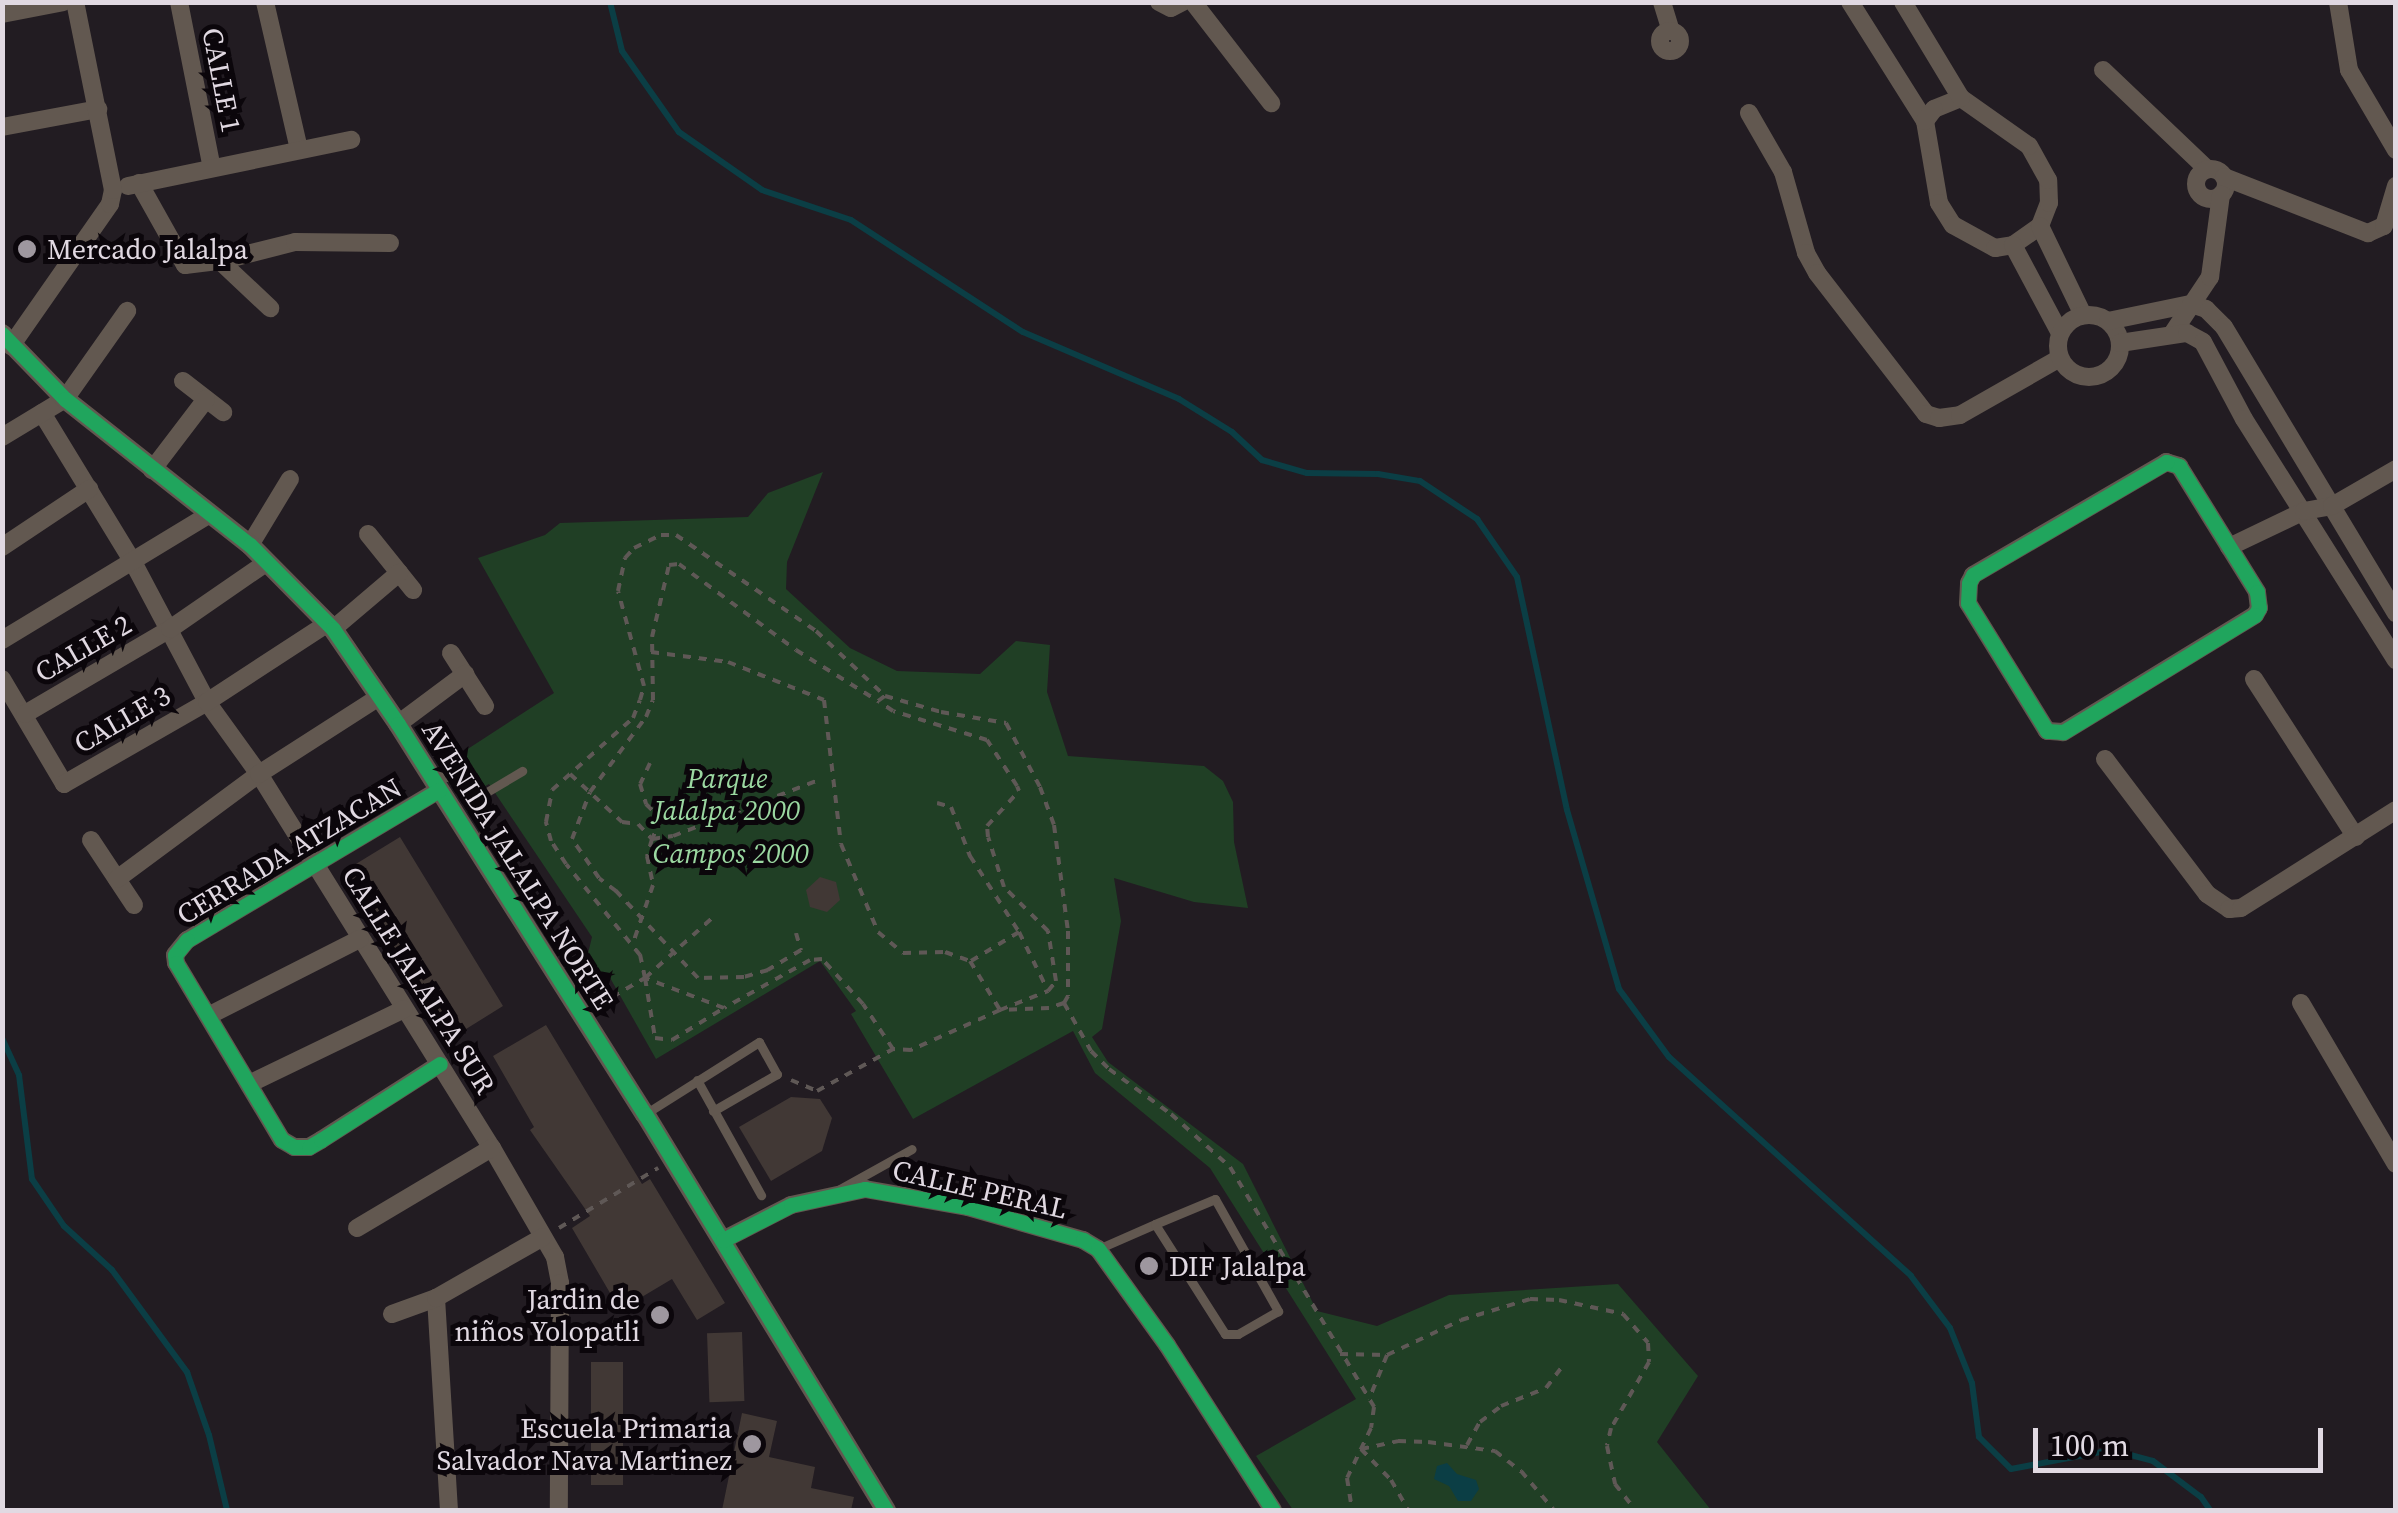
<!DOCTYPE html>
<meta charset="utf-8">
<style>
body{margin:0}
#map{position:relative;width:2398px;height:1513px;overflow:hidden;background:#221c22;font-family:"Source Serif 4",serif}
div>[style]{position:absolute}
.green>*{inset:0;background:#203f25}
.water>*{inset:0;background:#0b3e45}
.stream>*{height:6px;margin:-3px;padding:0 3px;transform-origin:3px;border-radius:3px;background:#0b3e45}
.building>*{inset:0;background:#413835;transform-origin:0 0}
.path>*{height:4px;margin-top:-2px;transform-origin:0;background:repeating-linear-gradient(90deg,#5f5856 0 8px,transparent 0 16px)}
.service>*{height:9px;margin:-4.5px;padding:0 4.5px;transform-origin:4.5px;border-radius:4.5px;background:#625850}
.minor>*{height:18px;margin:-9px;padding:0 9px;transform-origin:9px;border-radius:9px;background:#625850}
.minor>.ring{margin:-9px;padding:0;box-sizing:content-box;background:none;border:18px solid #625850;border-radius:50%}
.tertiary>*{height:20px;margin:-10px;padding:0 10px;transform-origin:10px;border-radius:10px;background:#625850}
.cycleway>*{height:15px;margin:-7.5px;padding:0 7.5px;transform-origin:7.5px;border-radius:7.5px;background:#20a55d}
.dots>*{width:28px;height:28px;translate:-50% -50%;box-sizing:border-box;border:5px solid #0b060b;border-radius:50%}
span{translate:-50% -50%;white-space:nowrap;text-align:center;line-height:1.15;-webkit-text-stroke:10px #0b060b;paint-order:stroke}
.street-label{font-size:28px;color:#e1d9e2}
.poi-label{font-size:28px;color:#e1d9e2}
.left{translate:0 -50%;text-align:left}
.right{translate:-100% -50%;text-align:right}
.park-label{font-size:28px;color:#9bd8a1;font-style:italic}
.frame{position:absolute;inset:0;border:5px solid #e1d9e2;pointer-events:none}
.scale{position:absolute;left:2033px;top:1428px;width:290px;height:45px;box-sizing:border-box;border:5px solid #e1d9e2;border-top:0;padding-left:12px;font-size:30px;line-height:35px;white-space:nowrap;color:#e1d9e2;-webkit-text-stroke:8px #0b060b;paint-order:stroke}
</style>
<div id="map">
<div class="green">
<div style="clip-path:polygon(823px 472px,787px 562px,786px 589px,850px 648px,897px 671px,980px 674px,1016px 641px,1050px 645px,1047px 692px,1068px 756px,1204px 766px,1223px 781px,1233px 802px,1234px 842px,1248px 908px,1194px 902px,1114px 878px,1121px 921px,1102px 1029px,1092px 1037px,1108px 1062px,1243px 1164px,1317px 1311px,1377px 1326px,1449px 1295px,1618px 1284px,1698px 1376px,1657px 1442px,1711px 1510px,1293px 1510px,1256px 1456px,1356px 1399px,1210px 1168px,1095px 1073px,1073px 1031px,913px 1119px,851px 1014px,856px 1011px,820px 961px,656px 1059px,609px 976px,591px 971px,586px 962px,592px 937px,489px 784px,476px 791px,466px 773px,440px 767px,554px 693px,478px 558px,545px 535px,560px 523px,748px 517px,768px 493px)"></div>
</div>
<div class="water">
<div style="clip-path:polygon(1447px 1463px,1457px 1474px,1476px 1480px,1479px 1489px,1471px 1501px,1458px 1501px,1449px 1486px,1434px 1479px,1437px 1466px)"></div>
</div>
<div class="stream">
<div style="left:610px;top:2px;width:50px;rotate:76.2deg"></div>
<div style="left:622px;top:51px;width:99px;rotate:54.9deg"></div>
<div style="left:679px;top:132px;width:101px;rotate:34.9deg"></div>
<div style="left:762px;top:190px;width:94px;rotate:18.6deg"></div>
<div style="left:851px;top:220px;width:205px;rotate:33.1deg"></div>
<div style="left:1023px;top:332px;width:170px;rotate:23.2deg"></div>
<div style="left:1179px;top:399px;width:62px;rotate:31.9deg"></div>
<div style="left:1232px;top:432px;width:41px;rotate:43deg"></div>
<div style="left:1262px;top:460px;width:47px;rotate:16.1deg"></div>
<div style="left:1307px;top:473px;width:71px;rotate:0.8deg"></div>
<div style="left:1378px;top:474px;width:43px;rotate:9.5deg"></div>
<div style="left:1420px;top:481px;width:69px;rotate:33.7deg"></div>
<div style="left:1477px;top:519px;width:70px;rotate:55.4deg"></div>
<div style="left:1517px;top:577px;width:238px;rotate:77.9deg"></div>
<div style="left:1567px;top:810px;width:186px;rotate:73.8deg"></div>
<div style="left:1619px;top:989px;width:84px;rotate:53.7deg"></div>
<div style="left:1669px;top:1057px;width:326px;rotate:42.1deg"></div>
<div style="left:1911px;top:1276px;width:65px;rotate:53.1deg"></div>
<div style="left:1950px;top:1328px;width:59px;rotate:68.2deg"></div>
<div style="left:1972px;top:1383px;width:54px;rotate:82.6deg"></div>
<div style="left:1979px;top:1437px;width:45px;rotate:45deg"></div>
<div style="left:2011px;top:1469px;width:103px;rotate:-10.7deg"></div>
<div style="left:2112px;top:1450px;width:42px;rotate:15deg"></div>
<div style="left:2153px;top:1461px;width:60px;rotate:36.9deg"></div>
<div style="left:2201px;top:1497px;width:16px;rotate:55deg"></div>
<div style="left:2px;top:1038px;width:41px;rotate:65.3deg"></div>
<div style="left:19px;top:1075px;width:105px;rotate:82.9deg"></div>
<div style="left:32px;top:1179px;width:57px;rotate:55.8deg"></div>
<div style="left:64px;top:1226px;width:65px;rotate:42.5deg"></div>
<div style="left:112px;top:1270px;width:127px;rotate:53.7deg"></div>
<div style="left:187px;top:1372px;width:67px;rotate:70.8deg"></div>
<div style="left:209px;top:1435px;width:77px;rotate:76.5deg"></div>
</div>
<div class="building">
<div style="clip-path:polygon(400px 837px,503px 1006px,450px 1039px,415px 983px,411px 986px,391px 953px,396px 951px,346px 870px)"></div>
<div style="clip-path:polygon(820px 877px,836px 882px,840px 900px,827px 912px,810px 907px,806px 890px)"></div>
<div style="clip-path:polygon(546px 1025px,642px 1184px,650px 1179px,725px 1303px,697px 1320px,672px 1279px,620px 1310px,572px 1228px,590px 1216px,530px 1130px,534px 1127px,493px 1056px)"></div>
<div style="clip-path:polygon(791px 1097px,820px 1099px,832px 1118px,822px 1151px,771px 1181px,739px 1127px)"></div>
<div style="left:742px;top:1332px;width:69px;height:35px;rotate:88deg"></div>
<div style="left:623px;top:1362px;width:123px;height:32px;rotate:90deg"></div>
<div style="clip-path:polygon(742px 1413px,777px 1421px,769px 1457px,815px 1467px,811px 1488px,854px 1497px,851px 1510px,722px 1510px)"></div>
</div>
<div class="path">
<div style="left:651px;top:652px;width:78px;rotate:7.4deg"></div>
<div style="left:728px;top:662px;width:103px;rotate:21.6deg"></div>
<div style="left:824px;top:700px;width:145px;rotate:83.3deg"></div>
<div style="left:841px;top:844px;width:95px;rotate:67.2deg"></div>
<div style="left:878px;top:932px;width:33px;rotate:40deg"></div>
<div style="left:903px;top:953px;width:42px;rotate:-1.4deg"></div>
<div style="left:945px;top:952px;width:27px;rotate:20deg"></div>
<div style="left:970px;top:961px;width:57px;rotate:58.5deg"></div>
<div style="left:1000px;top:1010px;width:52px;rotate:-21.6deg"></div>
<div style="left:1048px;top:991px;width:13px;rotate:-51deg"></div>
<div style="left:1056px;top:981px;width:51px;rotate:-99.1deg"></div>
<div style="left:1048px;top:931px;width:62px;rotate:-135deg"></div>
<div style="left:1004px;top:887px;width:52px;rotate:-107.7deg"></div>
<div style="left:988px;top:837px;width:11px;rotate:-95deg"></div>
<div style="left:987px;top:826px;width:47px;rotate:-47.6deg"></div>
<div style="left:1019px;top:791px;width:5px;rotate:-112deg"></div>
<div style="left:1017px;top:786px;width:55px;rotate:-123.1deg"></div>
<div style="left:987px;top:740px;width:98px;rotate:-162.9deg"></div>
<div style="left:893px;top:711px;width:18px;rotate:-146deg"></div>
<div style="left:650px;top:763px;width:23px;rotate:115deg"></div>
<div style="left:640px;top:784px;width:21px;rotate:73deg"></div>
<div style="left:646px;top:804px;width:21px;rotate:45deg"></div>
<div style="left:661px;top:819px;width:22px;rotate:114deg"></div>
<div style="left:570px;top:774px;width:71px;rotate:42.7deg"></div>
<div style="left:622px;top:822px;width:16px;rotate:7deg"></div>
<div style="left:638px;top:824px;width:21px;rotate:47deg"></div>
<div style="left:652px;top:839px;width:18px;rotate:106deg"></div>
<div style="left:647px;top:856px;width:30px;rotate:78deg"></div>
<div style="left:653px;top:885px;width:61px;rotate:109deg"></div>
<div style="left:937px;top:803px;width:15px;rotate:16deg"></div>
<div style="left:951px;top:807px;width:53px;rotate:68.8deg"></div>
<div style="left:970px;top:856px;width:90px;rotate:57.2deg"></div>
<div style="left:1019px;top:932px;width:66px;rotate:63.8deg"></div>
<div style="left:652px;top:839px;width:21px;rotate:-8deg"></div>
<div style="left:673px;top:836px;width:153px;rotate:-21deg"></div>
<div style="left:796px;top:933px;width:18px;rotate:74deg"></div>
<div style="left:801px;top:950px;width:39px;rotate:149deg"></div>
<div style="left:768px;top:970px;width:25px;rotate:164deg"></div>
<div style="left:744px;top:977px;width:46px;rotate:178.8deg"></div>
<div style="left:698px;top:978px;width:120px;rotate:-133.3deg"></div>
<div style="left:616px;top:891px;width:21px;rotate:-143deg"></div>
<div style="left:599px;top:878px;width:47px;rotate:-124.7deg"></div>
<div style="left:572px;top:839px;width:50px;rotate:-69deg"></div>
<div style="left:590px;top:792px;width:94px;rotate:-53.3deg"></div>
<div style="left:646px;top:717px;width:18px;rotate:-68deg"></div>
<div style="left:653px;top:700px;width:63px;rotate:-90.9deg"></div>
<div style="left:652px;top:637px;width:74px;rotate:-76.7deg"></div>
<div style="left:669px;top:565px;width:10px;rotate:-6deg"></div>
<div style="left:679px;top:564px;width:145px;rotate:36.3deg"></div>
<div style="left:796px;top:650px;width:97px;rotate:31.9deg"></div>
<div style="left:878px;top:701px;width:9px;rotate:-36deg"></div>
<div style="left:971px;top:961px;width:56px;rotate:-31.1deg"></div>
<div style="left:645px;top:978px;width:61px;rotate:80.5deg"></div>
<div style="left:655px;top:1038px;width:17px;rotate:7deg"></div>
<div style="left:672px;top:1040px;width:61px;rotate:-31.6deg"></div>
<div style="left:645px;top:978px;width:89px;rotate:-41.8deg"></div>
<div style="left:612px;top:997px;width:38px;rotate:-30deg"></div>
<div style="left:645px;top:978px;width:24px;rotate:-102deg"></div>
<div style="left:640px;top:955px;width:117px;rotate:-129.1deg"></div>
<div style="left:566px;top:864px;width:27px;rotate:-123deg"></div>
<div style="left:551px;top:841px;width:20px;rotate:-105deg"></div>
<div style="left:546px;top:822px;width:33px;rotate:-79deg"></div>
<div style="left:552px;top:790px;width:108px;rotate:-41.6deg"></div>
<div style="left:633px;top:718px;width:19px;rotate:-69deg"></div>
<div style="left:640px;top:700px;width:15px;rotate:-74deg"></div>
<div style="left:644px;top:686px;width:98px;rotate:-105.3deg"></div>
<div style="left:618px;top:591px;width:34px;rotate:-78deg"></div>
<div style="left:625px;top:558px;width:13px;rotate:-48deg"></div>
<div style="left:634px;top:548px;width:30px;rotate:-26deg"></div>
<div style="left:661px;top:535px;width:15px"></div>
<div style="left:676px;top:535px;width:170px;rotate:34.4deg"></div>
<div style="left:816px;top:631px;width:95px;rotate:43.3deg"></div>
<div style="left:885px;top:696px;width:58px;rotate:15.9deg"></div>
<div style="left:941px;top:712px;width:66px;rotate:9.6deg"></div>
<div style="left:1006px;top:723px;width:72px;rotate:62deg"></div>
<div style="left:1040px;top:787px;width:40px;rotate:69.8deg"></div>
<div style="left:1054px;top:825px;width:107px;rotate:82.5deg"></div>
<div style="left:1068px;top:931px;width:65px;rotate:90deg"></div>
<div style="left:1068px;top:996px;width:8px;rotate:120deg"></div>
<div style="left:1064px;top:1003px;width:16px;rotate:162deg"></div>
<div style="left:1049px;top:1008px;width:49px;rotate:177.7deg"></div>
<div style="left:1000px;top:1010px;width:98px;rotate:155.8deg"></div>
<div style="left:911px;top:1050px;width:18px;rotate:-177deg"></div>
<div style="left:893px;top:1049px;width:54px;rotate:-123.7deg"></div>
<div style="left:863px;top:1004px;width:61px;rotate:-132.3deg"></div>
<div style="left:822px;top:959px;width:12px;rotate:175deg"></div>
<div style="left:810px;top:960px;width:98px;rotate:150.8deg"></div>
<div style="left:724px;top:1008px;width:85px;rotate:-159.2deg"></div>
<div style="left:1064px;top:1003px;width:55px;rotate:60.6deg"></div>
<div style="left:1091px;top:1051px;width:25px;rotate:45deg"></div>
<div style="left:1109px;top:1069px;width:77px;rotate:36deg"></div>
<div style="left:1171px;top:1114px;width:79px;rotate:41.9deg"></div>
<div style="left:1230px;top:1167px;width:280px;rotate:59deg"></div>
<div style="left:1374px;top:1407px;width:21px;rotate:98deg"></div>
<div style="left:1371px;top:1428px;width:55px;rotate:115.6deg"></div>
<div style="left:1347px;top:1478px;width:32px;rotate:81deg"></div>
<div style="left:791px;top:1080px;width:28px;rotate:23deg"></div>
<div style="left:817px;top:1091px;width:87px;rotate:-28.9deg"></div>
<div style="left:559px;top:1228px;width:116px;rotate:-31.2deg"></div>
<div style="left:1340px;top:1354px;width:47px;rotate:1.2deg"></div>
<div style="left:1387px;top:1355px;width:48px;rotate:112.2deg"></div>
<div style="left:1387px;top:1355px;width:82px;rotate:-25.3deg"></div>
<div style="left:1461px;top:1320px;width:72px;rotate:-16.9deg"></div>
<div style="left:1530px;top:1299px;width:29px;rotate:2deg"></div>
<div style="left:1559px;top:1300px;width:66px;rotate:12.3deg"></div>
<div style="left:1623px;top:1314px;width:38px;rotate:49deg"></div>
<div style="left:1648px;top:1343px;width:19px;rotate:87deg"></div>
<div style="left:1649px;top:1362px;width:76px;rotate:119.9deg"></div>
<div style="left:1611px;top:1428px;width:18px;rotate:103deg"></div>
<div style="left:1607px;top:1446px;width:39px;rotate:78deg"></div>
<div style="left:1615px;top:1484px;width:33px;rotate:52deg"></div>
<div style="left:1467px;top:1445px;width:26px;rotate:-61deg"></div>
<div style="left:1480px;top:1422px;width:26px;rotate:-37deg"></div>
<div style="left:1501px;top:1406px;width:48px;rotate:-21.8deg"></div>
<div style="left:1546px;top:1388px;width:26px;rotate:-53deg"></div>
<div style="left:1361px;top:1449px;width:38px;rotate:-12deg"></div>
<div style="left:1398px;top:1441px;width:30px;rotate:2deg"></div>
<div style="left:1428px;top:1442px;width:68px;rotate:7.7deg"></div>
<div style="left:1495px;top:1451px;width:33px;rotate:38deg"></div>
<div style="left:1521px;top:1471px;width:51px;rotate:49.8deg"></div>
<div style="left:1361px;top:1449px;width:43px;rotate:45.9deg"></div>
<div style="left:1391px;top:1480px;width:34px;rotate:60deg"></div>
</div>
<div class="service">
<div style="left:433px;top:775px;width:29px;rotate:8deg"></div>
<div style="left:462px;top:779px;width:43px;rotate:57.4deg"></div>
<div style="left:485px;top:815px;width:37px;rotate:95deg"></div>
<div style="left:475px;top:799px;width:55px;rotate:-30.8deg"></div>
<div style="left:697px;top:1080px;width:132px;rotate:60.9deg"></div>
<div style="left:645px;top:1114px;width:135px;rotate:-32.3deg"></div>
<div style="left:759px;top:1042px;width:37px;rotate:61deg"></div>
<div style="left:777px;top:1074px;width:74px;rotate:150deg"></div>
<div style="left:840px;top:1189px;width:82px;rotate:-29.1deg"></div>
<div style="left:1098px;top:1249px;width:62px;rotate:-23.7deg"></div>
<div style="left:1155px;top:1224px;width:65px;rotate:-22.6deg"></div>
<div style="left:1215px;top:1199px;width:129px;rotate:60.6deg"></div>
<div style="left:1278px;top:1311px;width:46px;rotate:150.1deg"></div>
<div style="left:1238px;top:1334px;width:13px;rotate:180deg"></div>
<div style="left:1225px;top:1334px;width:130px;rotate:-122.5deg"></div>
</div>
<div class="minor">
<div style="left:179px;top:2px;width:169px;rotate:78.8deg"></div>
<div style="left:265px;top:2px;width:151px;rotate:77deg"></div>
<div style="left:1159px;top:2px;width:13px;rotate:27deg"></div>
<div style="left:1171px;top:8px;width:13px;rotate:-27deg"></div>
<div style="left:1193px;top:2px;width:128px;rotate:52.3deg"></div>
<div style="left:1662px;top:2px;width:30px;rotate:73deg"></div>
<div style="left:1850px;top:2px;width:141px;rotate:57.8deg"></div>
<div style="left:1925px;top:121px;width:83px;rotate:80.3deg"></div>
<div style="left:1939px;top:203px;width:26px;rotate:58deg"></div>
<div style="left:1953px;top:225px;width:48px;rotate:28.7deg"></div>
<div style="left:1995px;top:248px;width:18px;rotate:-9deg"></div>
<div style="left:2013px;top:245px;width:33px;rotate:-35deg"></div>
<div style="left:2040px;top:226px;width:25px;rotate:-69deg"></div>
<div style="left:2049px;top:203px;width:23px;rotate:-92deg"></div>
<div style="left:2048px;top:180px;width:39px;rotate:-119deg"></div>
<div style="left:2029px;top:146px;width:83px;rotate:-144.8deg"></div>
<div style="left:1961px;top:98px;width:29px;rotate:158deg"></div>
<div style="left:1934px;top:109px;width:15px;rotate:127deg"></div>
<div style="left:1903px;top:2px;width:112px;rotate:58.9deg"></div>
<div style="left:2338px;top:2px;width:69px;rotate:80.8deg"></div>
<div style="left:2349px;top:70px;width:93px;rotate:59.6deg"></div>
<div style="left:2px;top:14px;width:62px;rotate:-11.1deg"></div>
<div class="ring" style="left:1660px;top:31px;width:2px;height:2px"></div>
<div style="left:2103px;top:70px;width:144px;rotate:43.6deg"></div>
<div style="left:1749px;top:113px;width:68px;rotate:60deg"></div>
<div style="left:1783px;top:172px;width:84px;rotate:74.1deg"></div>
<div style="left:1806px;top:253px;width:23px;rotate:61deg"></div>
<div style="left:1817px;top:273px;width:178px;rotate:52.3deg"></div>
<div style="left:1926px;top:414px;width:14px;rotate:17deg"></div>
<div style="left:1939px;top:418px;width:21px;rotate:-8deg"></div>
<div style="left:1960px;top:415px;width:115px;rotate:-29.7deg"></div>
<div style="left:2px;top:127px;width:98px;rotate:-10.6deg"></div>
<div class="ring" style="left:2196px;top:169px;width:12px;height:12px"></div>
<div style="left:2224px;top:177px;width:155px;rotate:21.3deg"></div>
<div style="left:2368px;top:233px;width:17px;rotate:-24deg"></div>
<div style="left:2384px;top:226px;width:42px;rotate:-73.3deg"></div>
<div style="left:139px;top:183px;width:94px;rotate:60.7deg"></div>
<div style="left:185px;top:265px;width:35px;rotate:-7deg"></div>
<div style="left:220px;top:261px;width:77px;rotate:-14.2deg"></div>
<div style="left:295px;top:242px;width:95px;rotate:0.6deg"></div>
<div style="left:128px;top:186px;width:228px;rotate:-11.7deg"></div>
<div style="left:2040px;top:226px;width:99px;rotate:64.2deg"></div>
<div style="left:2013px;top:245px;width:100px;rotate:61.9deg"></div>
<div style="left:220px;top:261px;width:69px;rotate:43.2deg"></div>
<div class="ring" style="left:2058px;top:315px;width:44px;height:44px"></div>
<div style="left:2108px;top:321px;width:85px;rotate:-11.6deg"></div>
<div style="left:2191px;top:304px;width:16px;rotate:18deg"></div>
<div style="left:2206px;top:309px;width:25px;rotate:45deg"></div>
<div style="left:2224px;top:327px;width:334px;rotate:59deg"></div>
<div style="left:2172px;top:334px;width:69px;rotate:-56.3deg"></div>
<div style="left:2210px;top:277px;width:83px;rotate:-82.4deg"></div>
<div style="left:2120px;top:343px;width:68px;rotate:-8.5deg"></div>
<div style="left:2187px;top:333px;width:18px;rotate:29deg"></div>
<div style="left:2203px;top:342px;width:87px;rotate:62deg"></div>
<div style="left:2244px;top:419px;width:285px;rotate:57.8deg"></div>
<div style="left:11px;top:346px;width:173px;rotate:-55.1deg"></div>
<div style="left:110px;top:204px;width:14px;rotate:-78deg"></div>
<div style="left:113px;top:190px;width:192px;rotate:-101.4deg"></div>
<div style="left:183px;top:381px;width:51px;rotate:37.8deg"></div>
<div style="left:42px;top:413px;width:175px;rotate:58.6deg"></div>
<div style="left:133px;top:562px;width:158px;rotate:62.1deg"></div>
<div style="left:207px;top:702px;width:89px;rotate:54.2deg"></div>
<div style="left:259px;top:774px;width:441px;rotate:58.1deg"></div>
<div style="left:492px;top:1148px;width:126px;rotate:60deg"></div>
<div style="left:555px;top:1257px;width:26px;rotate:79deg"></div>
<div style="left:560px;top:1283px;width:227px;rotate:90.3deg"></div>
<div style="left:2px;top:437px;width:74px;rotate:-31.1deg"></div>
<div style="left:65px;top:399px;width:108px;rotate:-54.8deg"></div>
<div style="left:2166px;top:462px;width:14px;rotate:17deg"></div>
<div style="left:2179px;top:466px;width:148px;rotate:58.2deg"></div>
<div style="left:2257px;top:592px;width:16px;rotate:83deg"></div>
<div style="left:2259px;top:608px;width:8px;rotate:120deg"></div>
<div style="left:2255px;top:615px;width:225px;rotate:148.6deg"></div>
<div style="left:2063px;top:732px;width:16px;rotate:-176deg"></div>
<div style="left:2047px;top:731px;width:150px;rotate:-121.7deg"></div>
<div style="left:1968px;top:603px;width:20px;rotate:-87deg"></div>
<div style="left:1969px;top:583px;width:9px;rotate:-63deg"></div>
<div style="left:1973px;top:575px;width:224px;rotate:-30.3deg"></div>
<div style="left:152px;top:470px;width:89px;rotate:-52.7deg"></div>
<div style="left:368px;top:534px;width:72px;rotate:51.2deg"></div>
<div style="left:250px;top:545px;width:77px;rotate:-58.8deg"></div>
<div style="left:2px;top:547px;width:105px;rotate:-33.7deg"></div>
<div style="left:2229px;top:547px;width:83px;rotate:-25.6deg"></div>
<div style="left:2304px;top:511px;width:28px;rotate:-10deg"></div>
<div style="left:2332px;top:506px;width:74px;rotate:-30deg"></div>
<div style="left:333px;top:629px;width:87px;rotate:-40.3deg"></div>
<div style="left:2px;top:640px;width:241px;rotate:-31.2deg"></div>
<div style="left:451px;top:653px;width:63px;rotate:57.3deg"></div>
<div style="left:2px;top:679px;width:122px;rotate:59.4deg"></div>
<div style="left:64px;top:784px;width:165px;rotate:-29.8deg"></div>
<div style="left:207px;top:702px;width:145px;rotate:-33.1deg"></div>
<div style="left:2254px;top:679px;width:188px;rotate:57.2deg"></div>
<div style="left:25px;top:714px;width:168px;rotate:-30.4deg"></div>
<div style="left:170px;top:629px;width:118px;rotate:-34.6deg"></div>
<div style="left:398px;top:724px;width:84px;rotate:-36.7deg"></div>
<div style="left:2105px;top:759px;width:169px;rotate:52.9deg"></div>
<div style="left:2207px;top:894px;width:27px;rotate:34deg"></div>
<div style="left:2229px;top:909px;width:12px;rotate:-5deg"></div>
<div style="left:2241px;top:908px;width:183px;rotate:-32.3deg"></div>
<div style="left:439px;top:790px;width:293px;rotate:149.2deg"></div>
<div style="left:187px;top:940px;width:19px;rotate:129deg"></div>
<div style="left:175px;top:955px;width:8px;rotate:83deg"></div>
<div style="left:176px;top:963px;width:206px;rotate:59.1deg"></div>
<div style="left:282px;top:1140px;width:14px;rotate:30deg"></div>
<div style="left:294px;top:1147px;width:15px"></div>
<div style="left:309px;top:1147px;width:14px;rotate:-30deg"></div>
<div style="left:321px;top:1140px;width:141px;rotate:-32.6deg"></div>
<div style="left:91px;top:840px;width:78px;rotate:56.5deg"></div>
<div style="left:117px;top:879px;width:177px;rotate:-36.5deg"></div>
<div style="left:259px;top:774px;width:143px;rotate:-32.7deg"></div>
<div style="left:2301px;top:1003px;width:187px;rotate:59.5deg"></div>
<div style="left:208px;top:1016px;width:170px;rotate:-26.9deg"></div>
<div style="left:249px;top:1084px;width:172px;rotate:-25.8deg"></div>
<div style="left:357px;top:1228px;width:157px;rotate:-30.7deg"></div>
<div style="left:723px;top:1240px;width:76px;rotate:-27.2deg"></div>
<div style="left:791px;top:1205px;width:76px;rotate:-12.2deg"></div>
<div style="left:865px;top:1189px;width:105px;rotate:9.9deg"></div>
<div style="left:968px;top:1207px;width:120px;rotate:16deg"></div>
<div style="left:1083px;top:1240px;width:17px;rotate:31deg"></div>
<div style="left:1098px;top:1249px;width:118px;rotate:54.3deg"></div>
<div style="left:1167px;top:1345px;width:196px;rotate:57.3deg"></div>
<div style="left:436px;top:1298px;width:212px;rotate:86.5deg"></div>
<div style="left:392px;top:1314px;width:47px;rotate:-20deg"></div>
<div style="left:436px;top:1298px;width:123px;rotate:-29.7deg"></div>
</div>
<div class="tertiary">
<div style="left:2px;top:334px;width:91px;rotate:45.9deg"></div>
<div style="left:65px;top:399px;width:236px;rotate:38.3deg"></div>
<div style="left:250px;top:545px;width:118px;rotate:45.3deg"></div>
<div style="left:333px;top:629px;width:115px;rotate:55.6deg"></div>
<div style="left:398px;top:724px;width:462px;rotate:57.7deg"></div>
<div style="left:645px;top:1114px;width:464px;rotate:58.7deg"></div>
</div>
<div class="cycleway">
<div style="left:2px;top:334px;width:91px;rotate:45.9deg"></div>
<div style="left:65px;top:399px;width:236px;rotate:38.3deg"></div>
<div style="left:250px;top:545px;width:118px;rotate:45.3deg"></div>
<div style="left:333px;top:629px;width:115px;rotate:55.6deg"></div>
<div style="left:398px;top:724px;width:462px;rotate:57.7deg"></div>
<div style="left:645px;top:1114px;width:464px;rotate:58.7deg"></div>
<div style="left:2166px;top:462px;width:14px;rotate:17deg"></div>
<div style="left:2179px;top:466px;width:148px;rotate:58.2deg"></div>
<div style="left:2257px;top:592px;width:16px;rotate:83deg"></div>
<div style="left:2259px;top:608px;width:8px;rotate:120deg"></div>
<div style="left:2255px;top:615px;width:225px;rotate:148.6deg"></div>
<div style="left:2063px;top:732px;width:16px;rotate:-176deg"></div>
<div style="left:2047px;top:731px;width:150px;rotate:-121.7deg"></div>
<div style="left:1968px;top:603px;width:20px;rotate:-87deg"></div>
<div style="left:1969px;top:583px;width:9px;rotate:-63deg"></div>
<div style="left:1973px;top:575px;width:224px;rotate:-30.3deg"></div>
<div style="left:439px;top:790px;width:293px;rotate:149.2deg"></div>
<div style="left:187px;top:940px;width:19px;rotate:129deg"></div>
<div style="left:175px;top:955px;width:8px;rotate:83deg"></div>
<div style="left:176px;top:963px;width:206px;rotate:59.1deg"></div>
<div style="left:282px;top:1140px;width:14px;rotate:30deg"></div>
<div style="left:294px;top:1147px;width:15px"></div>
<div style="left:309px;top:1147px;width:14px;rotate:-30deg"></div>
<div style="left:321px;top:1140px;width:141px;rotate:-32.6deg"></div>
<div style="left:723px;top:1240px;width:76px;rotate:-27.2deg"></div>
<div style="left:791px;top:1205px;width:76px;rotate:-12.2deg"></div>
<div style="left:865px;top:1189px;width:105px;rotate:9.9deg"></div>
<div style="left:968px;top:1207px;width:120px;rotate:16deg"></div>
<div style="left:1083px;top:1240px;width:17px;rotate:31deg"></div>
<div style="left:1098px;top:1249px;width:118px;rotate:54.3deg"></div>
<div style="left:1167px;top:1345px;width:196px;rotate:57.3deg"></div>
</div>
<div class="dots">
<div style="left:27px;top:249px;background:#9e979f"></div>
<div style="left:1149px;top:1266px;background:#9e979f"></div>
<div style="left:660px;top:1315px;background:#9e979f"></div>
<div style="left:752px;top:1444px;background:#9e979f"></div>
</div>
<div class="street-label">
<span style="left:222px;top:80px;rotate:79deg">CALLE 1</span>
<span style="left:83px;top:648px;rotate:-30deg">CALLE 2</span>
<span style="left:122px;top:719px;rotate:-30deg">CALLE 3</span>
<span style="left:289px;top:851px;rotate:-31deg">CERRADA ATZACAN</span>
<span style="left:518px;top:865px;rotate:58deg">AVENIDA JALALPA NORTE</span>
<span style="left:419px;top:980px;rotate:58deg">CALLE JALALPA SUR</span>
<span style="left:980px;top:1189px;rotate:13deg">CALLE PERAL</span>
</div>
<div class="poi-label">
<span class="left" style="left:47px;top:249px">Mercado Jalalpa</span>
<span class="left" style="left:1169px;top:1266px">DIF Jalalpa</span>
<span class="right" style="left:640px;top:1315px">Jardin de<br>niños Yolopatli</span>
<span class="right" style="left:732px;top:1444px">Escuela Primaria<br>Salvador Nava Martinez</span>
</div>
<div class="park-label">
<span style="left:727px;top:794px">Parque<br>Jalalpa 2000</span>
<span style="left:731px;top:853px">Campos 2000</span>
</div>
<div class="frame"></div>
<div class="scale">100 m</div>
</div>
